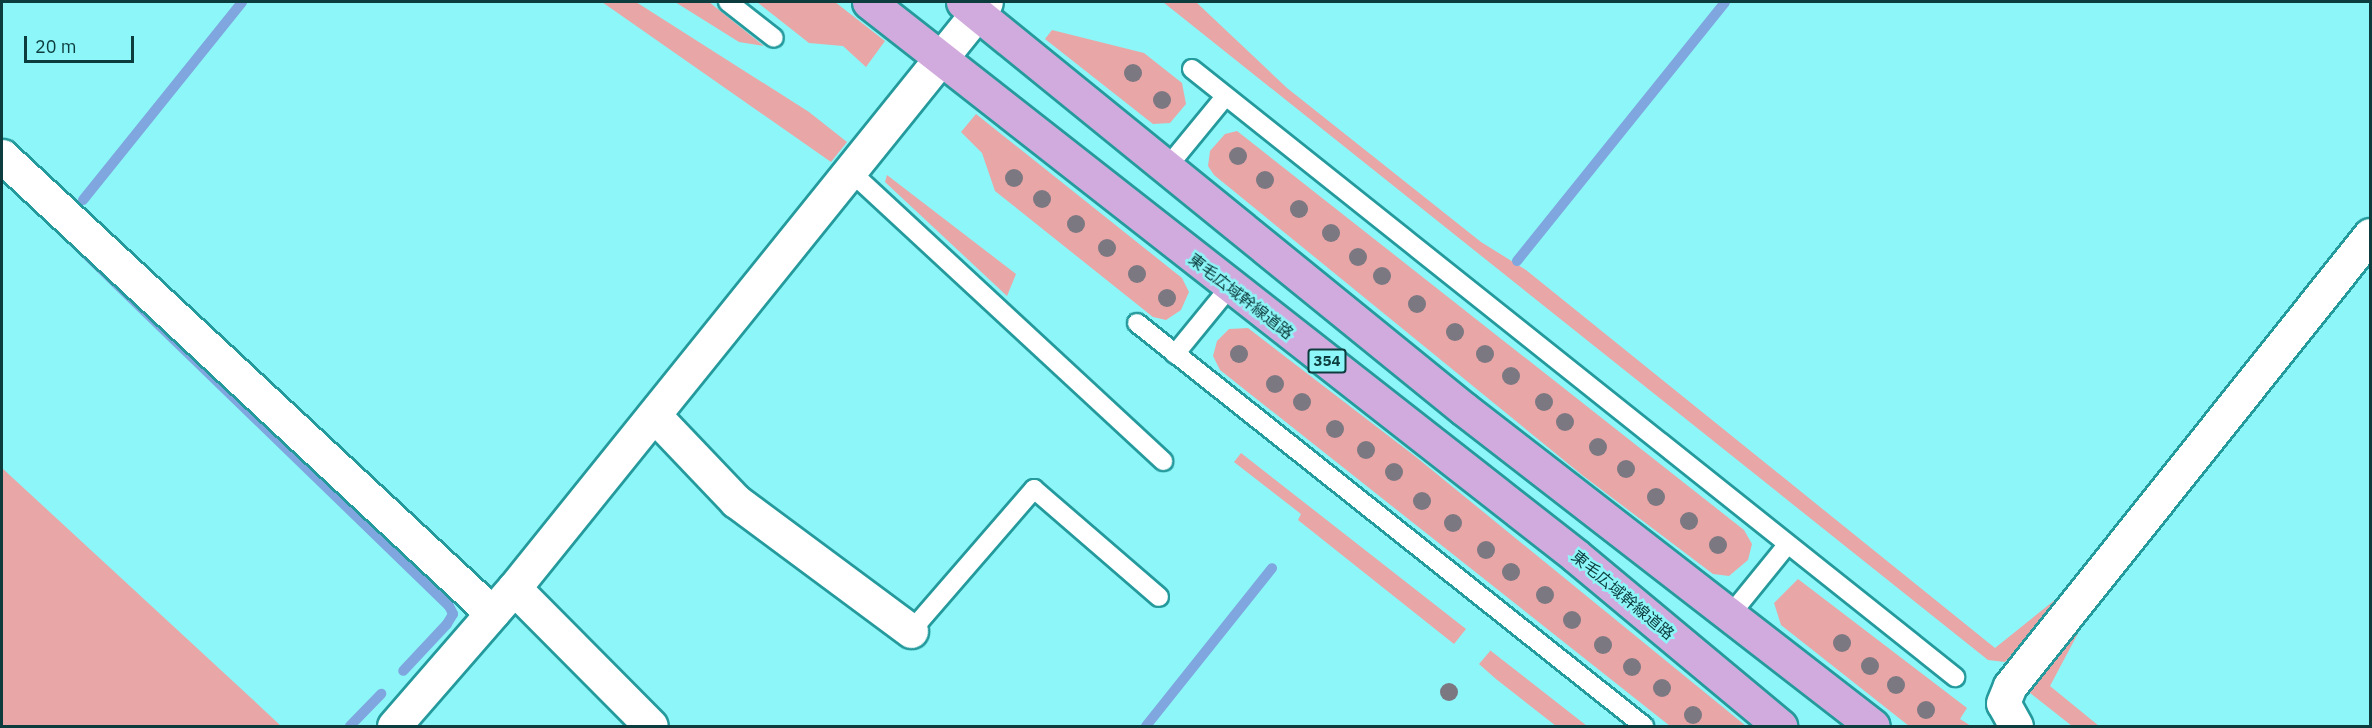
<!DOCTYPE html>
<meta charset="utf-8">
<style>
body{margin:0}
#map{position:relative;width:2372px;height:728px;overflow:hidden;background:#8df6f8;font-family:"IBM Plex Sans","Noto Sans JP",sans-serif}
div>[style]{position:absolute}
.green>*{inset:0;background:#e9a6a7}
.stream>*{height:10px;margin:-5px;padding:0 5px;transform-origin:5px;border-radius:5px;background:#7fa6de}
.roads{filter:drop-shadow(2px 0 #259a9d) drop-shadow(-2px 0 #259a9d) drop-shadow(0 2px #259a9d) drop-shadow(0 -2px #259a9d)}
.service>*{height:18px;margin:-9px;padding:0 9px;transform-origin:9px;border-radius:9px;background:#fff}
.minor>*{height:33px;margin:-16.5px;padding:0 16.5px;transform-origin:16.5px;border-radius:16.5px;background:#fff}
.tertiary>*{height:33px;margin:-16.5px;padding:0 16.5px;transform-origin:16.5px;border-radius:16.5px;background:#fff}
.trunk>*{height:33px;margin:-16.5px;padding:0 16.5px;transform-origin:16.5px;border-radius:16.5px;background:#d2abde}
.trees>*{width:18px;height:18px;margin:-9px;border-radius:50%;background:#7b7882}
span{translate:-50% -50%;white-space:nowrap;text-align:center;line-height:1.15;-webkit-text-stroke:5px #8df6f8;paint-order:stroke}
.shield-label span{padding:2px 4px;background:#8df6f8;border:2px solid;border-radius:4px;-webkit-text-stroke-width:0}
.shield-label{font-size:15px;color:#0c3c3d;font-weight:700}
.street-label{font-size:16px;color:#0c3c3d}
.frame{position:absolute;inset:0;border:3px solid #0c3c3d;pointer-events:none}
.scale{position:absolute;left:24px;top:36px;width:110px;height:27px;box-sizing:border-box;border:3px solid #0c3c3d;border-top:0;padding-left:8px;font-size:18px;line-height:21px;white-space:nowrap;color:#0c3c3d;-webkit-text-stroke:4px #8df6f8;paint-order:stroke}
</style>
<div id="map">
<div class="green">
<div style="clip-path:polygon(602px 2px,636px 2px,809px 112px,847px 142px,831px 162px)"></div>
<div style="clip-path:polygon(675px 2px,709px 2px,764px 46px,739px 42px)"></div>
<div style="clip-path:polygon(757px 2px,835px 2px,885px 41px,866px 67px,843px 46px,809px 43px)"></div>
<div style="clip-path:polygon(1163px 2px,1196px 2px,1287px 88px,1481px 242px,1526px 270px,1995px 648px,2071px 587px,2005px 662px,1988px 660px)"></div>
<div style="clip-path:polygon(1052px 30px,1144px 53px,1182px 83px,1186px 104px,1170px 123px,1153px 124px,1045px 39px)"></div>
<div style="clip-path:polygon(976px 114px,1182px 278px,1189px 292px,1181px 310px,1166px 320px,1153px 317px,995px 191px,982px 153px,961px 132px)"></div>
<div style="clip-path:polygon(1237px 131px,1744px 530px,1752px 544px,1748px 560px,1729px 576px,1713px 574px,1582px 475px,1214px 175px,1208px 166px,1210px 151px,1225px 134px)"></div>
<div style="clip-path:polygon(887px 175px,1016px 274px,1007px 296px,885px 182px)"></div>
<div style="clip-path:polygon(1248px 328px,1416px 457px,1746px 726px,1670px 726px,1220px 370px,1213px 356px,1217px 341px,1229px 329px)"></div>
<div style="clip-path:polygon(1241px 453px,1466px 629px,1454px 644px,1298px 520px,1301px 514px,1234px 462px)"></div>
<div style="clip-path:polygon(2px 468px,250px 697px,281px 726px,2px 726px)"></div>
<div style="clip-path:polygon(1798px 579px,1967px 708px,1960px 719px,1971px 726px,1909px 726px,1781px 625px,1774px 603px)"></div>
<div style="clip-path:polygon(2084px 622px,2050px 686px,2099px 726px,2072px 726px,2025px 689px,2063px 638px)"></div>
<div style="clip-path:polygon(1491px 650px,1491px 651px,1587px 726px,1556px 726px,1496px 679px,1479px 664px)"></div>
</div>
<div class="stream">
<div style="left:83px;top:200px;width:254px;rotate:-51.2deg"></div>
<div style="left:62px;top:231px;width:539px;rotate:44.1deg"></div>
<div style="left:449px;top:606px;width:9px;rotate:63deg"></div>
<div style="left:453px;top:614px;width:12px;rotate:121deg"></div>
<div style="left:447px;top:624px;width:64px;rotate:133.1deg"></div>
<div style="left:1517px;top:261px;width:332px;rotate:-51.2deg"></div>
<div style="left:350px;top:726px;width:45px;rotate:-45.9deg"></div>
<div style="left:1146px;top:726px;width:202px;rotate:-51.4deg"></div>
</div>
<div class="roads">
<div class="service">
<div style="left:728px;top:2px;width:58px;rotate:38deg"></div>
<div style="left:1192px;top:69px;width:976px;rotate:38.55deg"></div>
<div style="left:1169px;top:165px;width:87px;rotate:-50.6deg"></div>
<div style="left:850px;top:171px;width:427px;rotate:42.8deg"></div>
<div style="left:1137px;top:323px;width:648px;rotate:38.48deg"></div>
<div style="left:1175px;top:354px;width:85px;rotate:-50.7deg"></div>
<div style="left:1731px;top:614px;width:89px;rotate:-50.9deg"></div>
<div style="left:911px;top:631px;width:188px;rotate:-49.1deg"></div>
<div style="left:1034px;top:489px;width:165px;rotate:40.8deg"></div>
</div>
<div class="minor">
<div style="left:2px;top:156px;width:670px;rotate:43deg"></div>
<div style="left:654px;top:415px;width:119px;rotate:46.4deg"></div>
<div style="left:736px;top:501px;width:218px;rotate:36.6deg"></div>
<div style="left:514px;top:588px;width:194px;rotate:45.2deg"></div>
<div style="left:2016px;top:726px;width:26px;rotate:-119deg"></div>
<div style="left:2003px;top:703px;width:18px;rotate:-68deg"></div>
<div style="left:2010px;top:686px;width:577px;rotate:-51.4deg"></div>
</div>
<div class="tertiary">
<div style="left:394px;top:726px;width:183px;rotate:-49deg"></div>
<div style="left:514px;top:588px;width:752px;rotate:-51.15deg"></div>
</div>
<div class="trunk">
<div style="left:869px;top:2px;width:898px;rotate:38.08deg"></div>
<div style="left:1576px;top:556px;width:266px;rotate:39.8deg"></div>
<div style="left:963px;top:2px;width:645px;rotate:39.09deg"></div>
<div style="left:1464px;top:409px;width:517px;rotate:37.78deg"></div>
</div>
</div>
<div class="trees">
<div style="left:1133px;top:73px"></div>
<div style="left:1162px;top:100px"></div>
<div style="left:1238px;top:156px"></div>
<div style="left:1014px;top:178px"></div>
<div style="left:1265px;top:180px"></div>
<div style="left:1042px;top:199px"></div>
<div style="left:1299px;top:209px"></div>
<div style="left:1076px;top:224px"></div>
<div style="left:1331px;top:233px"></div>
<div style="left:1107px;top:248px"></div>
<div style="left:1358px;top:257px"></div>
<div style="left:1137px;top:274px"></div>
<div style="left:1382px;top:276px"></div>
<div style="left:1167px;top:298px"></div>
<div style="left:1417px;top:304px"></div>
<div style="left:1455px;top:332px"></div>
<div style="left:1239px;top:354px"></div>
<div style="left:1485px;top:354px"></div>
<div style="left:1511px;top:376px"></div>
<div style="left:1275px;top:384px"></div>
<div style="left:1302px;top:402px"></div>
<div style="left:1544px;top:402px"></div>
<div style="left:1565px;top:422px"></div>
<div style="left:1335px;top:429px"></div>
<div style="left:1598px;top:447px"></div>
<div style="left:1366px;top:450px"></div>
<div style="left:1626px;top:469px"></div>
<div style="left:1394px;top:472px"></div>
<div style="left:1656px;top:497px"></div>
<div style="left:1422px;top:501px"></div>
<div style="left:1689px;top:521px"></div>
<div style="left:1453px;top:523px"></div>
<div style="left:1718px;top:545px"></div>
<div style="left:1486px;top:550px"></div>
<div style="left:1511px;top:572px"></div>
<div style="left:1545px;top:595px"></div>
<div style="left:1572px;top:620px"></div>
<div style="left:1842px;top:643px"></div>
<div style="left:1603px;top:645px"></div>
<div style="left:1870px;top:666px"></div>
<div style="left:1632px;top:667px"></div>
<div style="left:1896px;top:685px"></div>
<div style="left:1662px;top:688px"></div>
<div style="left:1449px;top:692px"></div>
<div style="left:1926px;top:710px"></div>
<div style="left:1693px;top:715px"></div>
</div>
<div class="shield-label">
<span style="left:1327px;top:361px">354</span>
</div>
<div class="street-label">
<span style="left:1241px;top:296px;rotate:38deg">東毛広域幹線道路</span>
<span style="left:1623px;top:595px;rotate:40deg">東毛広域幹線道路</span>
</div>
<div class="frame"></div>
<div class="scale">20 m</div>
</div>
